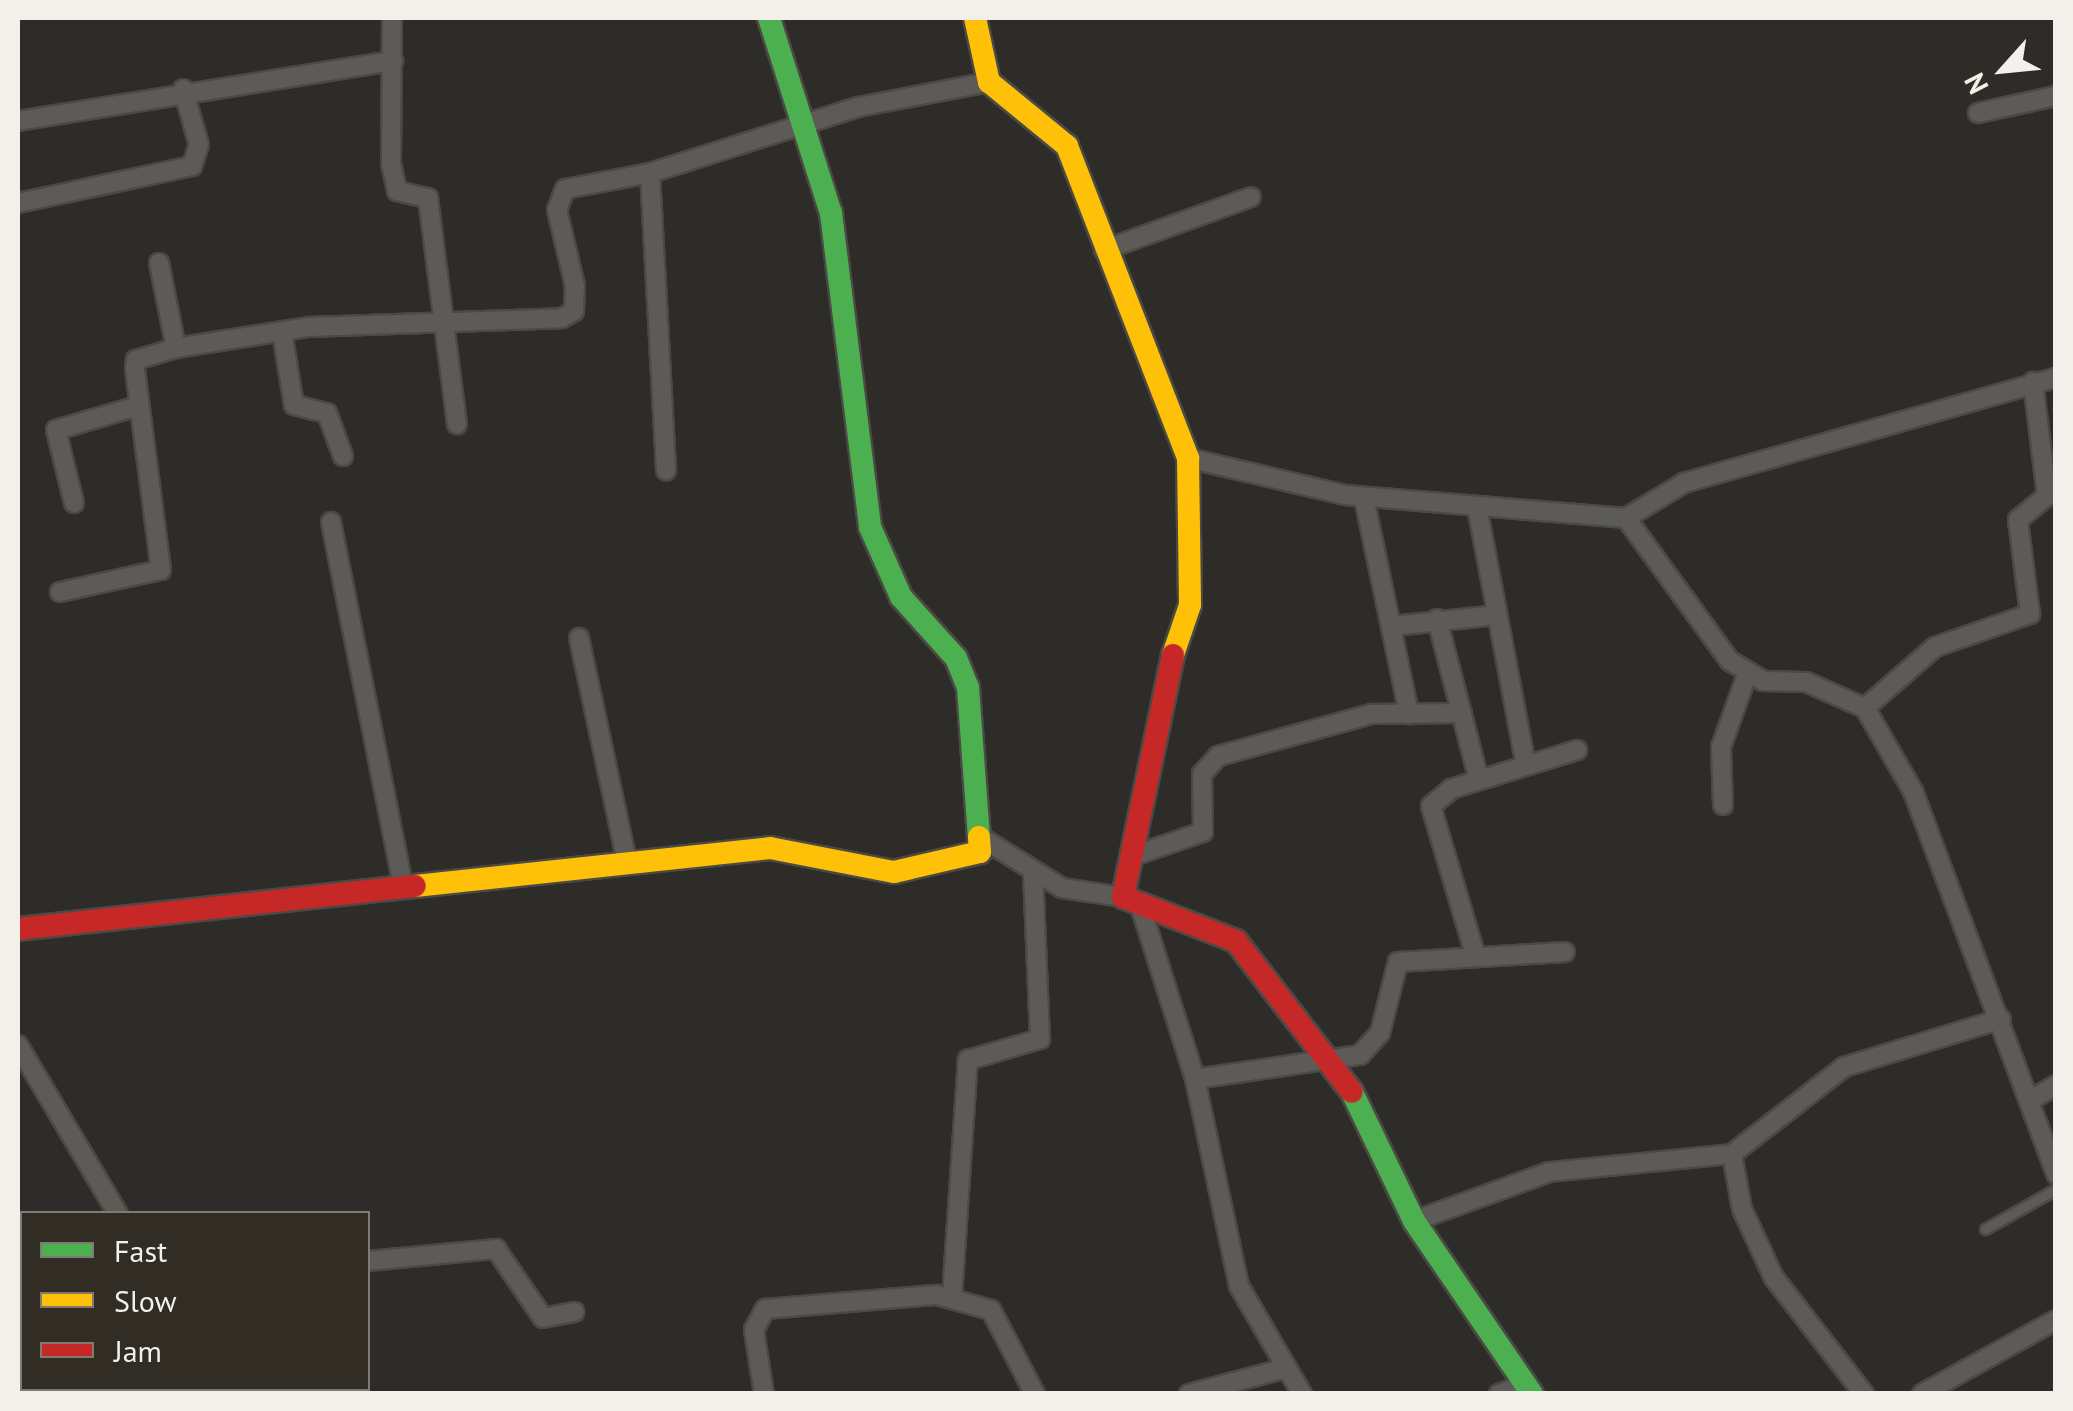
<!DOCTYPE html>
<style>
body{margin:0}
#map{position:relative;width:2073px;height:1411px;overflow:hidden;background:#2e2c28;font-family:"PT Sans",sans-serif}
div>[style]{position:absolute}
.roads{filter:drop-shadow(2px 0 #4b4944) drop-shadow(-2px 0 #4b4944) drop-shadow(0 2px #4b4944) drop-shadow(0 -2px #4b4944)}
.lane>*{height:9px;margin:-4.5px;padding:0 4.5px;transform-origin:4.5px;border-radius:4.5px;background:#5d5b57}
.street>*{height:18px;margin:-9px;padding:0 9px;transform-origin:9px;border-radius:9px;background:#5d5b57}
.fast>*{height:22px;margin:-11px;padding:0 11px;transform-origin:11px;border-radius:11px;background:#4caf50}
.slow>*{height:22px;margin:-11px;padding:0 11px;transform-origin:11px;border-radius:11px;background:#ffc107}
.jam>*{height:22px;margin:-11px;padding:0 11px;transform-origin:11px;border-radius:11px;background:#c62828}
span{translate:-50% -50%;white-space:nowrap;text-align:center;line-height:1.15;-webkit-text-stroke:10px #322d24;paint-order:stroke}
.frame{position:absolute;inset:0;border:20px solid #f3efea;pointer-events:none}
.legend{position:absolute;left:20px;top:1211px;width:350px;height:180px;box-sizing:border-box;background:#322d24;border:2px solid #7f7b73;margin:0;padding:12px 18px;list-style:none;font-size:30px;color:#f3efea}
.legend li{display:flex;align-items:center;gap:20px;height:50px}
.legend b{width:50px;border:2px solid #7f7b73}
.north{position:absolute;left:1953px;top:20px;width:100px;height:100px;-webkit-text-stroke:8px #322d24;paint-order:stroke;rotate:243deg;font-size:28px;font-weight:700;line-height:40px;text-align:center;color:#f3efea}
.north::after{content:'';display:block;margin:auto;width:35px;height:45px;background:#f3efea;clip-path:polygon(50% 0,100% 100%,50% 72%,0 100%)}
</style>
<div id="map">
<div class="roads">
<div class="lane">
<div style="left:1985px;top:1229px;width:81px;rotate:-29.4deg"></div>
</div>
<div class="street">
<div style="left:392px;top:18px;width:146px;rotate:90.4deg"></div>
<div style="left:391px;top:164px;width:28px;rotate:77deg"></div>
<div style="left:397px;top:191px;width:32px;rotate:13deg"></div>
<div style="left:428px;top:198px;width:228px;rotate:82.7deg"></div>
<div style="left:1978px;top:113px;width:80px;rotate:-12.3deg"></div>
<div style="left:18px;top:121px;width:380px;rotate:-9.1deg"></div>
<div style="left:650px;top:173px;width:298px;rotate:86.9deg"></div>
<div style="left:18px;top:203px;width:178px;rotate:-12deg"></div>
<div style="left:192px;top:166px;width:22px;rotate:-72deg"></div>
<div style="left:199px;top:145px;width:58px;rotate:-105.9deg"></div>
<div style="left:1104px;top:250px;width:156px;rotate:-19.8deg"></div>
<div style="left:159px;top:263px;width:87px;rotate:78.7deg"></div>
<div style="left:176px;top:348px;width:135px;rotate:-9deg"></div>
<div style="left:309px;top:327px;width:253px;rotate:-2deg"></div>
<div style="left:562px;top:318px;width:14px;rotate:-30deg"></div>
<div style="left:574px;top:311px;width:25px;rotate:-88deg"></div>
<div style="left:575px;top:286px;width:78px;rotate:-103.3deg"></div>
<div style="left:557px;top:210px;width:22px;rotate:-69deg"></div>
<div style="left:565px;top:189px;width:86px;rotate:-10.7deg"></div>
<div style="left:650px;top:173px;width:218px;rotate:-17.6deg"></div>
<div style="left:858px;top:107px;width:133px;rotate:-10.8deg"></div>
<div style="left:282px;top:332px;width:74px;rotate:80.7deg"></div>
<div style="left:294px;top:405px;width:34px;rotate:14deg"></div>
<div style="left:327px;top:413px;width:46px;rotate:69.6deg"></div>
<div style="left:1188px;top:458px;width:161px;rotate:13.3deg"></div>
<div style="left:1345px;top:495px;width:282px;rotate:4.7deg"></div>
<div style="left:1626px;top:518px;width:177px;rotate:54deg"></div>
<div style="left:1730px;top:661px;width:39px;rotate:31deg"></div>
<div style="left:1763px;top:681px;width:43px;rotate:1.3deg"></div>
<div style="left:1806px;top:682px;width:64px;rotate:23.8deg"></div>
<div style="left:1865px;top:708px;width:96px;rotate:60deg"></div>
<div style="left:1913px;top:791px;width:409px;rotate:69.5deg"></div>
<div style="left:1364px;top:498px;width:221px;rotate:78.2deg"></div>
<div style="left:74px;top:503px;width:75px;rotate:-103.9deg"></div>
<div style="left:56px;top:430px;width:85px;rotate:-16.3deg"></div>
<div style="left:1478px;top:512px;width:258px;rotate:79.3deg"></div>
<div style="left:1626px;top:518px;width:68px;rotate:-31.1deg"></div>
<div style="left:1684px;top:483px;width:387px;rotate:-15.8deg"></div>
<div style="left:331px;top:522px;width:374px;rotate:78.8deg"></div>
<div style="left:60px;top:592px;width:103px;rotate:-12.3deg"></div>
<div style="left:161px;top:570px;width:203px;rotate:-97.4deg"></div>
<div style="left:135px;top:369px;width:9px;rotate:-84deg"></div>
<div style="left:136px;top:360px;width:42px;rotate:-16.7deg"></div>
<div style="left:1437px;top:619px;width:166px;rotate:75.4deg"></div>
<div style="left:1393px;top:626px;width:105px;rotate:-6deg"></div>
<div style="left:579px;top:638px;width:229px;rotate:77.9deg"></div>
<div style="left:1865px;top:708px;width:93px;rotate:-41.1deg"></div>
<div style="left:1935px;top:647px;width:101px;rotate:-19.2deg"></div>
<div style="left:2030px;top:614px;width:95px;rotate:-97.3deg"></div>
<div style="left:2018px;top:520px;width:38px;rotate:-40deg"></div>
<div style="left:2047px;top:496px;width:115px;rotate:-97deg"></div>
<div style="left:1723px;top:805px;width:58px;rotate:-92deg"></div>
<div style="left:1721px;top:747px;width:80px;rotate:-70.2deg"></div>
<div style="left:982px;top:838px;width:94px;rotate:32deg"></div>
<div style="left:1062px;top:888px;width:62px;rotate:8.4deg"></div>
<div style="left:1130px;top:857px;width:77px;rotate:-18.9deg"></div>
<div style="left:1203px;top:832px;width:58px;rotate:-91deg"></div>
<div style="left:1202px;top:774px;width:24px;rotate:-48deg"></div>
<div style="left:1218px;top:756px;width:160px;rotate:-15.3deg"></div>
<div style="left:1372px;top:714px;width:90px;rotate:-0.6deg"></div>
<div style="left:1139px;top:902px;width:186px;rotate:72.4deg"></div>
<div style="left:1195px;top:1079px;width:212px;rotate:78deg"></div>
<div style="left:1239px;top:1286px;width:125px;rotate:59.7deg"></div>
<div style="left:1475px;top:954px;width:154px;rotate:-106.6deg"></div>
<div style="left:1431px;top:806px;width:26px;rotate:-40deg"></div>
<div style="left:1451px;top:789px;width:132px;rotate:-17.2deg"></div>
<div style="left:18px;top:1045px;width:196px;rotate:59.4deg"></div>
<div style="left:1195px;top:1079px;width:167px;rotate:-8.3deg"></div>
<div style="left:1360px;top:1055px;width:30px;rotate:-48deg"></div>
<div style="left:1380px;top:1033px;width:73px;rotate:-75.8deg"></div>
<div style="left:1398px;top:962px;width:167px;rotate:-3.4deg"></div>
<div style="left:2032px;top:1099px;width:28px;rotate:-30deg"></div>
<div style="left:1414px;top:1221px;width:144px;rotate:-19.9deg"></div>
<div style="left:1549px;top:1172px;width:184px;rotate:-5.6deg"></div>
<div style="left:368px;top:1261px;width:129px;rotate:-5.4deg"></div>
<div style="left:496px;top:1249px;width:83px;rotate:55.7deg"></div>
<div style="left:543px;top:1318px;width:32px;rotate:-11deg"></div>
<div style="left:952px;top:1298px;width:239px;rotate:-86.2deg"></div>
<div style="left:968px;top:1060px;width:75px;rotate:-16.3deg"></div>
<div style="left:1040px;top:1039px;width:164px;rotate:-92.4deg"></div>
<div style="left:218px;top:1388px;width:7px;rotate:63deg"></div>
<div style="left:764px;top:1394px;width:65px;rotate:-98.9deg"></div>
<div style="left:754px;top:1330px;width:24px;rotate:-62deg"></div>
<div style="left:765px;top:1309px;width:173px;rotate:-4.7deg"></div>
<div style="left:937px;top:1295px;width:56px;rotate:15.5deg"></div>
<div style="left:991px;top:1310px;width:95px;rotate:62.4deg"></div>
<div style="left:1189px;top:1394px;width:101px;rotate:-14.9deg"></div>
<div style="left:1499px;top:1394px;width:30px;rotate:-20deg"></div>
<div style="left:1864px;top:1394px;width:147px;rotate:-127.8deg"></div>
<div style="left:1774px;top:1278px;width:76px;rotate:-114.9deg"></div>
<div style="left:1742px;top:1209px;width:56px;rotate:-100.3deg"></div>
<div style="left:1732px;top:1154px;width:142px;rotate:-37.8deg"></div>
<div style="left:1844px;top:1067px;width:164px;rotate:-17deg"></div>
<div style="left:1922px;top:1394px;width:153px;rotate:-28.9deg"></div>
</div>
<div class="fast">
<div style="left:769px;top:18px;width:205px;rotate:72.4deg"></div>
<div style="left:831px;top:213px;width:316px;rotate:82.9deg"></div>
<div style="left:870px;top:527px;width:77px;rotate:66.1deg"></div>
<div style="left:901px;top:597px;width:82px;rotate:48deg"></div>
<div style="left:956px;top:658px;width:32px;rotate:68deg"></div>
<div style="left:968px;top:688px;width:149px;rotate:85.8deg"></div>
<div style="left:1352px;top:1092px;width:143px;rotate:64.3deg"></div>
<div style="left:1414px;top:1221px;width:209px;rotate:55.7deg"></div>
</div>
<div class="slow">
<div style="left:975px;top:18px;width:66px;rotate:77.7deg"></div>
<div style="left:989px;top:82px;width:101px;rotate:39.4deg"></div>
<div style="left:1067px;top:146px;width:335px;rotate:68.8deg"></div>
<div style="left:1188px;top:458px;width:147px;rotate:89.2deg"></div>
<div style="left:1190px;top:605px;width:53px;rotate:108.8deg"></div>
<div style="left:415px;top:886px;width:357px;rotate:-6.1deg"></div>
<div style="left:770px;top:848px;width:126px;rotate:11deg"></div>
<div style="left:894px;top:872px;width:88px;rotate:-13.1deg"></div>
<div style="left:980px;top:852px;width:15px;rotate:-94deg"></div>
</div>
<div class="jam">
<div style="left:1173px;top:655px;width:247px;rotate:101.7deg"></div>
<div style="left:1123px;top:897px;width:121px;rotate:21.3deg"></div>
<div style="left:1236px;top:941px;width:190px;rotate:52.5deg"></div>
<div style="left:18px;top:929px;width:399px;rotate:-6.2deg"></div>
</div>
</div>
<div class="frame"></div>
<ul class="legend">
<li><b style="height:12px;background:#4caf50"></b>Fast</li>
<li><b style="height:12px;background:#ffc107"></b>Slow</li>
<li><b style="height:12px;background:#c62828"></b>Jam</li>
</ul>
<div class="north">N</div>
</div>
